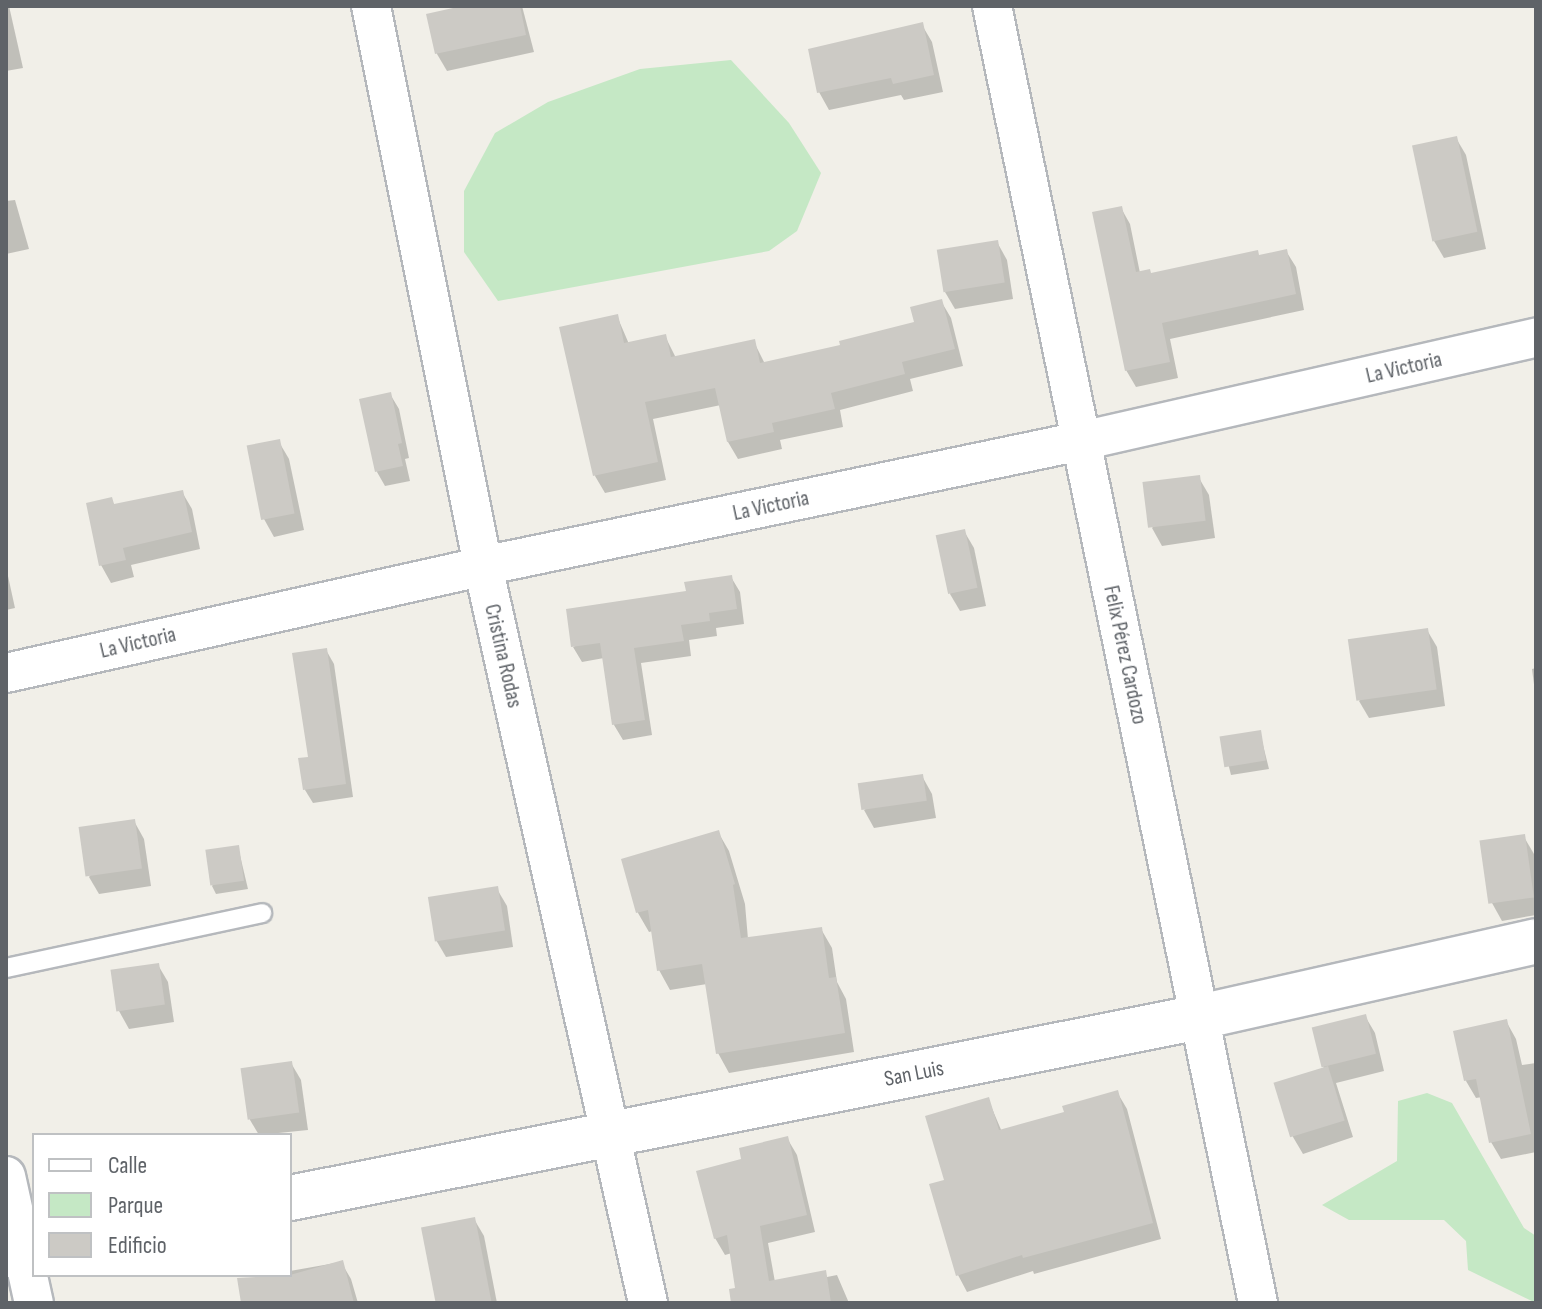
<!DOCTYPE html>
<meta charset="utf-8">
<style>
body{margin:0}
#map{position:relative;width:1542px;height:1309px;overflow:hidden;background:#f1efe8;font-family:"Sofia Sans Condensed",sans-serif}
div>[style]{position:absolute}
.green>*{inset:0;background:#c5e8c5}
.shadow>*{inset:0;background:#0003}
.building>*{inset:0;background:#cccac5;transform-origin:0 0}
.roads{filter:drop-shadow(2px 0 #b5b8bc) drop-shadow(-2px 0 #b5b8bc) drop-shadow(0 2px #b5b8bc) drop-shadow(0 -2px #b5b8bc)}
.lane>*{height:18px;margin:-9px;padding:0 9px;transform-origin:9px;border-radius:9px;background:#fff}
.street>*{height:38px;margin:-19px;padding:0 19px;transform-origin:19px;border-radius:19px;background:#fff}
.secondary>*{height:44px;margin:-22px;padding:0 22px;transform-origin:22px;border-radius:22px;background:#fff}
span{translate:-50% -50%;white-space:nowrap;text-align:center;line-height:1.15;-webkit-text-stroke:6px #fff;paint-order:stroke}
.street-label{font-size:22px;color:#5f6368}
.frame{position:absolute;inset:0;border:8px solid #5f6368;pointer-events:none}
.legend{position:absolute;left:32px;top:1133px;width:260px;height:144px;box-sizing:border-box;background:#fff;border:2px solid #bfc1c3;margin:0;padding:10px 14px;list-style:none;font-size:24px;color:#5f6368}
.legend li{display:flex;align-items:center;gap:16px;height:40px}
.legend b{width:40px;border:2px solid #bfc1c3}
</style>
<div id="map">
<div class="green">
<div style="clip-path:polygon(731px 60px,789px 123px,821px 173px,797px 231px,769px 251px,498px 301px,464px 252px,464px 191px,495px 133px,548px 102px,640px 69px)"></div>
<div style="clip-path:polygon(1427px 1093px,1452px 1103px,1524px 1228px,1536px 1236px,1536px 1303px,1468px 1270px,1466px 1241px,1444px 1220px,1349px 1220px,1322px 1205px,1397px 1161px,1398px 1101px)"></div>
</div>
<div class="shadow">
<div style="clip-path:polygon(6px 6px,9px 6px,23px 68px,6px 71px)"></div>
<div style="clip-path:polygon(472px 6px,522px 6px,534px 52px,447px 71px,437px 54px,429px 15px)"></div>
<div style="clip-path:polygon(922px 25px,932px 42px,943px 92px,904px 100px,901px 95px,829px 110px,819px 92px)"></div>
<div style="clip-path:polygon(1456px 138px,1466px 155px,1486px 249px,1444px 258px,1434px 241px)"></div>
<div style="clip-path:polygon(15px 200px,29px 249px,6px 254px,6px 201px)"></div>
<div style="clip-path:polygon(1121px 208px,1130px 224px,1140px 273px,1152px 275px,1286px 251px,1296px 267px,1304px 310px,1170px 339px,1178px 378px,1136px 387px,1126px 370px)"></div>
<div style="clip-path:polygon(997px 242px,1007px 260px,1013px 299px,955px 309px,945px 292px)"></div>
<div style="clip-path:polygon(941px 301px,951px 318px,963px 366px,910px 379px,913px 391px,840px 410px,843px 427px,780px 440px,782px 449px,738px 459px,728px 442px,721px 405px,653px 419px,666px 480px,605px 493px,595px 476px,617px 316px,629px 344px,665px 336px,676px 358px,754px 342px,765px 364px,842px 347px,916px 323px)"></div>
<div style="clip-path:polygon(390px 394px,399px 409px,409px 458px,405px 459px,410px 481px,385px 486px,377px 472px)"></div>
<div style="clip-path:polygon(279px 442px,289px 459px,304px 530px,274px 537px,264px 519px)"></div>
<div style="clip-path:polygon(1199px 478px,1209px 495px,1215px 538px,1162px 546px,1152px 528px)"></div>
<div style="clip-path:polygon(182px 492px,192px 509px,200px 549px,131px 565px,134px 577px,111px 583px,101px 565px,111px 499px,115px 506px)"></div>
<div style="clip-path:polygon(964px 531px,974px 548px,986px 606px,960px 611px,950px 594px)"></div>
<div style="clip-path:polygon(6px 567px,15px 608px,6px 610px)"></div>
<div style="clip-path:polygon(731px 577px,740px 592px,744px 624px,716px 628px,717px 636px,689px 640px,691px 656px,641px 663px,652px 735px,623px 740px,614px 725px,604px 658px,582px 662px,573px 647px,688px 593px)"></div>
<div style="clip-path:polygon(1427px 630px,1437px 647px,1445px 706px,1369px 718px,1359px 701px)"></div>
<div style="clip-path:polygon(326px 650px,334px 664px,353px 797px,313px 803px,305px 790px)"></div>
<div style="clip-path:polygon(1536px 668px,1536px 700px,1532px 669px)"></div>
<div style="clip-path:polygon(1260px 733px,1269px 769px,1231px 775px,1222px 739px)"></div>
<div style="clip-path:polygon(922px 776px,932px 794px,936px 818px,874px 828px,864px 810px)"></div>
<div style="clip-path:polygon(134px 821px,144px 839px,151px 886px,99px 894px,89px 877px)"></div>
<div style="clip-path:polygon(718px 832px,729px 851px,745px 904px,748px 939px,821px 929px,832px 948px,837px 982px,846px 999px,854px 1052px,729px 1073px,718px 1053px,707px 984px,670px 990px,659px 970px,653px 931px,649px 932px,638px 913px,623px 860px)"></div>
<div style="clip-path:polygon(1524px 837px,1534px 854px,1536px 915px,1502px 921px,1492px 903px)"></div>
<div style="clip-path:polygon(238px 847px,248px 889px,216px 894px,212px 886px)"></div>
<div style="clip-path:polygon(497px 889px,507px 906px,513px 947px,446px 957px,436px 940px)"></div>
<div style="clip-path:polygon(158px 965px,168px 982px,174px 1022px,129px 1029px,119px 1011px)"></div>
<div style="clip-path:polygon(1365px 1016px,1375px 1033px,1384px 1071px,1336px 1083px,1353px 1137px,1303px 1154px,1293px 1137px,1276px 1084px,1324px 1069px,1314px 1028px)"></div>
<div style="clip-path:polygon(1506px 1021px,1516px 1039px,1522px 1065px,1536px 1063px,1536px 1152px,1501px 1159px,1491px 1142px,1482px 1097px,1476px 1098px,1466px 1081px,1455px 1032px)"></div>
<div style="clip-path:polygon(291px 1063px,301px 1080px,308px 1130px,259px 1135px,250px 1120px,243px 1071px)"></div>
<div style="clip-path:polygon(1117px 1092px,1127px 1109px,1161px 1239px,1034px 1274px,1033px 1271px,967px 1292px,958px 1275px,947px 1182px,988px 1099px,1002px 1132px,1067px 1113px)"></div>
<div style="clip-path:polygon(787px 1138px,797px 1155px,815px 1232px,768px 1243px,775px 1282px,825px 1273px,827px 1277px,837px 1275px,849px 1303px,740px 1303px,732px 1253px,725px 1255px,715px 1238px,744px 1161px)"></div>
<div style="clip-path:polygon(474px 1219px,484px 1236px,497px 1303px,438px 1303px)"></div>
<div style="clip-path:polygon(341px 1262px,351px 1279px,358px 1303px,243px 1303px,239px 1280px,290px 1275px,290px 1271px)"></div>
</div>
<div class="building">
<div style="clip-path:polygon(462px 6px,520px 6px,526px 35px,435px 54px,426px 14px)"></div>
<div style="clip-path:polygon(923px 22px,934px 75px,893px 84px,891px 78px,817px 93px,808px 49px)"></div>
<div style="left:1457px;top:136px;width:98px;height:46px;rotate:78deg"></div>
<div style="clip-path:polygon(1122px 206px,1136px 272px,1150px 269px,1151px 273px,1258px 250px,1259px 255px,1287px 249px,1296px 294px,1162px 323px,1170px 362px,1125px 371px,1092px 212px)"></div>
<div style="left:998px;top:240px;width:43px;height:62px;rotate:81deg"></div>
<div style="clip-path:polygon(942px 299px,955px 349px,902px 362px,905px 374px,831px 393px,835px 409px,772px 423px,774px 432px,727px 442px,715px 388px,645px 402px,658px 462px,593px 476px,559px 327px,618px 314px,624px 343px,666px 334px,671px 357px,755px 339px,760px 363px,840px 345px,839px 341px,914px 322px,910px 307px)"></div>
<div style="clip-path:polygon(391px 392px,402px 443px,398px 444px,403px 466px,375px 472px,359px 399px)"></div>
<div style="left:280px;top:439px;width:76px;height:34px;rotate:79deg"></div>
<div style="left:1200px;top:475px;width:46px;height:58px;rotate:83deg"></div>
<div style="clip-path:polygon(183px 490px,192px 532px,123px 548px,126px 560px,99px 566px,86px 503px,112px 497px,114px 504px)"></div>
<div style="left:965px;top:529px;width:60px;height:30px;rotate:78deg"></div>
<div style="clip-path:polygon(732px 575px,737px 609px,709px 613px,710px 621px,681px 625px,684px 641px,634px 648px,645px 720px,612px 725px,600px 643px,571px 647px,566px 609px,686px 591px,684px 582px)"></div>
<div style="left:1428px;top:628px;width:62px;height:81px;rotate:82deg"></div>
<div style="clip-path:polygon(327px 648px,346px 784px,303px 790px,298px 758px,308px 757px,292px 653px)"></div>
<div style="left:1261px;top:730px;width:31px;height:42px;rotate:81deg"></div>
<div style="left:923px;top:774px;width:27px;height:66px;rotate:82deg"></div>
<div style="left:135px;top:819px;width:50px;height:57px;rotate:82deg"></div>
<div style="clip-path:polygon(719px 830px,735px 884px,733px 885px,741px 938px,822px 927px,829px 978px,836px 977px,845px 1033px,716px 1054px,702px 964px,657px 971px,648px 910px,636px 913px,621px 859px)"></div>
<div style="left:1525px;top:834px;width:64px;height:46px;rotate:82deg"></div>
<div style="left:239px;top:845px;width:36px;height:34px;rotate:82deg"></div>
<div style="left:498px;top:886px;width:45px;height:71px;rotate:81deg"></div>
<div style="left:159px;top:963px;width:42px;height:49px;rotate:82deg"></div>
<div style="left:1366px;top:1014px;width:41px;height:56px;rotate:76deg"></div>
<div style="clip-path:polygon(1507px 1019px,1531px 1134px,1489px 1143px,1476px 1079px,1464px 1081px,1453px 1031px)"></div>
<div style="left:292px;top:1061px;width:52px;height:52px;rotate:82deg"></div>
<div style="left:1328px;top:1066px;width:57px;height:57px;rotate:73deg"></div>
<div style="clip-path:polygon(1118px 1090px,1153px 1223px,1023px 1258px,1022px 1255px,956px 1276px,929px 1184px,944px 1180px,925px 1116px,989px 1097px,999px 1130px,1064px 1112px,1062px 1106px)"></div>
<div style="clip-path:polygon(788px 1136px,807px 1215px,760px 1226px,769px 1281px,826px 1270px,831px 1303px,731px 1303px,729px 1289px,735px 1288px,727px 1235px,714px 1239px,696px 1171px,741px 1159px,739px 1148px)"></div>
<div style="left:475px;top:1217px;width:88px;height:55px;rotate:79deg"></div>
<div style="clip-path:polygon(343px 1260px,354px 1303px,241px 1303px,237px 1278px,290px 1275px)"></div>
</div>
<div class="roads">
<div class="lane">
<div style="left:6px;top:968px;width:262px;rotate:-12.1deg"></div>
</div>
<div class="street">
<div style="left:371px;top:6px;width:571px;rotate:78.69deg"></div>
<div style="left:483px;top:566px;width:755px;rotate:77.38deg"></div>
<div style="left:992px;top:6px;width:1324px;rotate:78.41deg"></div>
<div style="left:6px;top:673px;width:489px;rotate:-12.6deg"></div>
<div style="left:483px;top:566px;width:611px;rotate:-11.81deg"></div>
<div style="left:1081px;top:441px;width:467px;rotate:-12.8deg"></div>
<div style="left:6px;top:1176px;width:130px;rotate:77.6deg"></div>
</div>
<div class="secondary">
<div style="left:290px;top:1198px;width:928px;rotate:-11.25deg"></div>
<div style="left:1200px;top:1017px;width:344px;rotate:-12.7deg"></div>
<div style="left:6px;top:1255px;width:28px;rotate:-10deg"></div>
</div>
</div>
<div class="street-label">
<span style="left:1404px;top:368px;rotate:-13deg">La Victoria</span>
<span style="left:771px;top:506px;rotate:-12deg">La Victoria</span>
<span style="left:138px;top:643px;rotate:-13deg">La Victoria</span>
<span style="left:1125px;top:655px;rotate:78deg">Felix Pérez Cardozo</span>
<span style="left:503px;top:656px;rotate:77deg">Cristina Rodas</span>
<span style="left:914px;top:1074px;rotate:-11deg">San Luis</span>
</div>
<div class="frame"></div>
<ul class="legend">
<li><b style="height:10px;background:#fff"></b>Calle</li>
<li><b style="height:22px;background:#c5e8c5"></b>Parque</li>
<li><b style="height:22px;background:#cccac5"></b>Edificio</li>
</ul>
</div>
